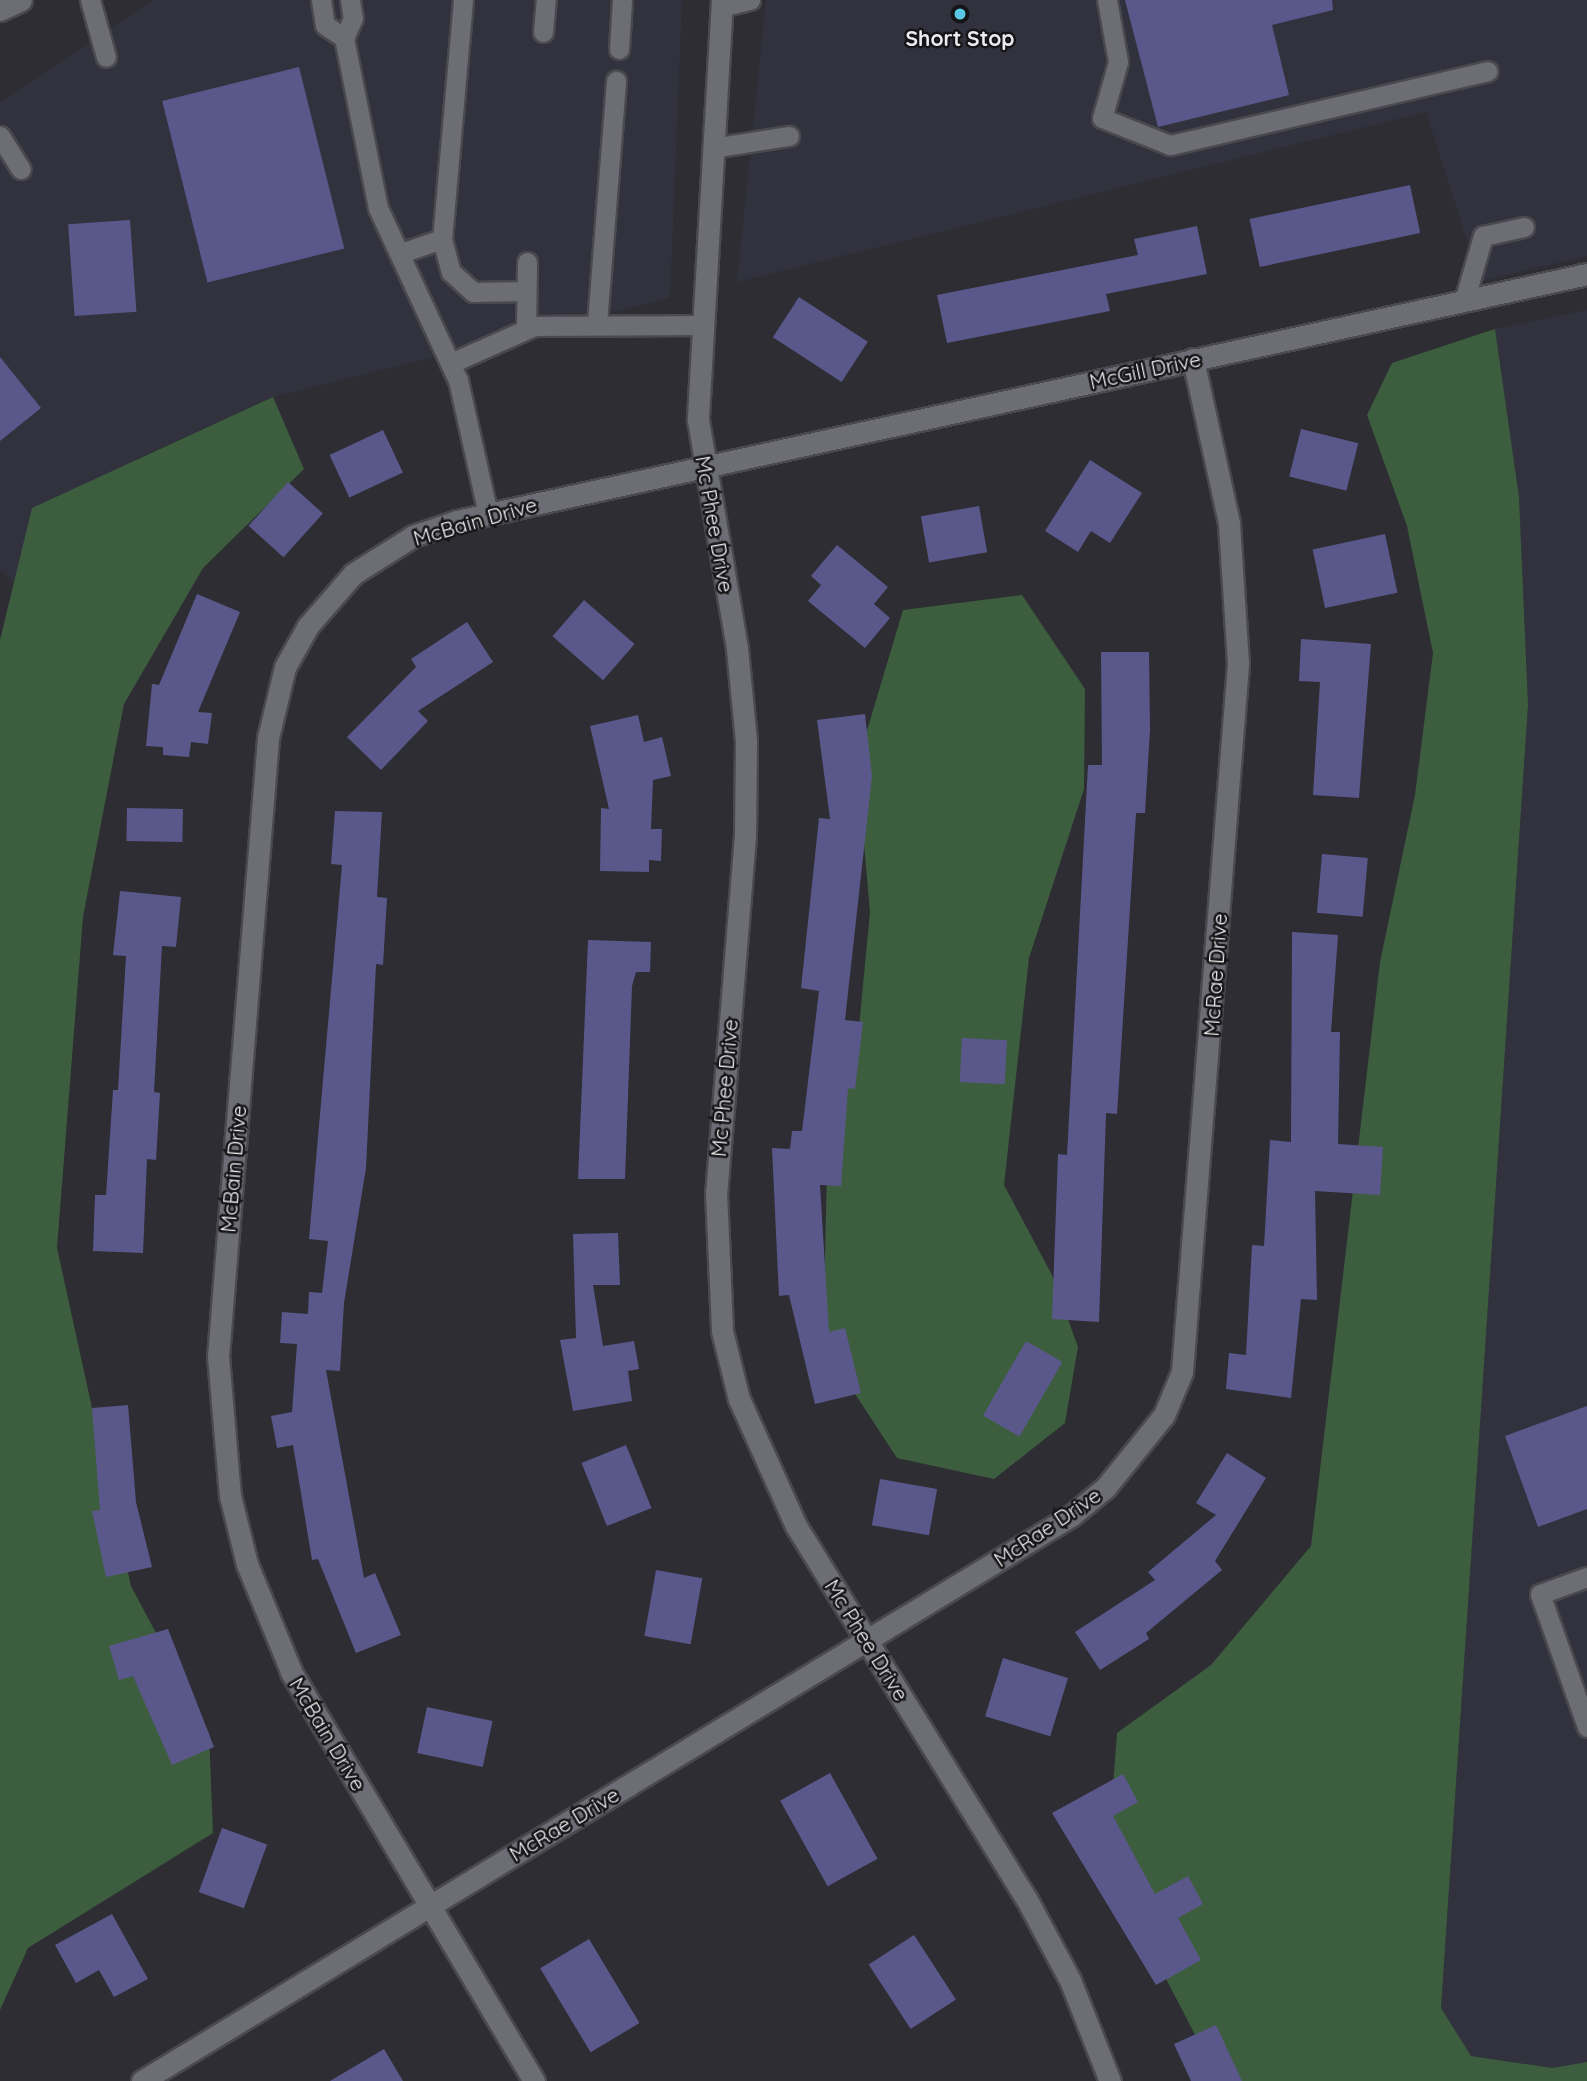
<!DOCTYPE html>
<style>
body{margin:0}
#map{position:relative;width:1587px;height:2081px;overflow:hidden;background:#2d2d33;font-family:Quicksand,sans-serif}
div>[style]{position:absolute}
.built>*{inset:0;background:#32323f}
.green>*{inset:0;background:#3d5e3e}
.building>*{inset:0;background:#5a588b;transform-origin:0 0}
.roads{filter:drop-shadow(2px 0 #49494e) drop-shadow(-2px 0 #49494e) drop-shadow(0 2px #49494e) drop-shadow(0 -2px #49494e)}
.service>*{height:19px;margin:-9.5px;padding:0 9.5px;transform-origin:9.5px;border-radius:9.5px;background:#6d6d75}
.minor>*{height:21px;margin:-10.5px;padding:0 10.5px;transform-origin:10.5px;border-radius:10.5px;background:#6d6d75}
.tertiary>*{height:21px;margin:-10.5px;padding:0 10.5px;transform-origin:10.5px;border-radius:10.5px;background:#6d6d75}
.secondary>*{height:21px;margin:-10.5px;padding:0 10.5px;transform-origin:10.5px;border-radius:10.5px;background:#6d6d75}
.dots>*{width:19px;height:19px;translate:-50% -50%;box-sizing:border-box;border:4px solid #151518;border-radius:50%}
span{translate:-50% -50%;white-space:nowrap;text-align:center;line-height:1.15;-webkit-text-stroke:5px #151518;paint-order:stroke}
.poi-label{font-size:21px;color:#ececf0;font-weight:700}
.street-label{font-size:21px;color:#ececf0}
</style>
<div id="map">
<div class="built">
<div style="clip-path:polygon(155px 0,682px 0,670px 298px,273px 397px,136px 459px,106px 658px,0 570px,0 102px)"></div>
<div style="clip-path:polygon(766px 0,1587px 0,1587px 256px,1480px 281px,1426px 112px,737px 282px)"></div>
<div style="clip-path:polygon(1587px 310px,1587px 2062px,1552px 2068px,1471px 2056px,1441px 2008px,1528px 705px,1519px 497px,1495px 329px)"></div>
</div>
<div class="green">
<div style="clip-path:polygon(1495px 329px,1519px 497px,1528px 705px,1441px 2008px,1471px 2056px,1552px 2068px,1587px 2062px,1587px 2081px,1219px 2081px,1163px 1973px,1110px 1828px,1117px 1733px,1211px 1665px,1311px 1546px,1380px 962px,1415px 795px,1433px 653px,1407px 526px,1367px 415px,1392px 363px)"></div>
<div style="clip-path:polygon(273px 397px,304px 469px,203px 568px,124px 704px,83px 917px,57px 1248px,131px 1586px,209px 1733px,213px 1833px,28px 1948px,0 2010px,0 640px,32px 508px)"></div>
<div style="clip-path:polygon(1022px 595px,1085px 689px,1084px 789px,1029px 958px,1004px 1185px,1052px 1275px,1078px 1347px,1065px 1423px,994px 1479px,897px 1458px,823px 1345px,827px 1170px,857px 1048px,870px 912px,857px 764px,903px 610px)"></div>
</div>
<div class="building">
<div style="clip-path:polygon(1125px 0,1332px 0,1333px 10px,1272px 25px,1289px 95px,1158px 127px)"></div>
<div style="left:299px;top:67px;width:187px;height:141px;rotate:76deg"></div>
<div style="left:1410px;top:185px;width:49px;height:164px;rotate:78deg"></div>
<div style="left:130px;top:220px;width:92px;height:62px;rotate:86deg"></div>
<div style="clip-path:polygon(1197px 226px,1207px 274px,1106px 294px,1110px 311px,947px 343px,937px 295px,1138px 255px,1134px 239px)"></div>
<div style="left:799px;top:297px;width:82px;height:48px;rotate:33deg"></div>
<div style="clip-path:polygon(0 357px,41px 408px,0 441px)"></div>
<div style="left:1301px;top:429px;width:59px;height:49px;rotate:14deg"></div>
<div style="left:383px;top:430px;width:47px;height:59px;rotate:65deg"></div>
<div style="clip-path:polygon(1090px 460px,1142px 493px,1110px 543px,1091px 531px,1078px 552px,1045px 531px)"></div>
<div style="left:288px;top:482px;width:47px;height:59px;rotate:42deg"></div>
<div style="left:979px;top:506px;width:47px;height:59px;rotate:80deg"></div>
<div style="left:1385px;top:534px;width:60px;height:74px;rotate:78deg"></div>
<div style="clip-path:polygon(837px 545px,888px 587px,874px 604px,890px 618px,865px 648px,808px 601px,821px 585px,811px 576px)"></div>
<div style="clip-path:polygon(197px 594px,240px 612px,198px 712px,212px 713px,208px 744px,191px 742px,189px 757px,163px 755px,163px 747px,146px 746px,152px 684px,159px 685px)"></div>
<div style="left:584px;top:600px;width:67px;height:48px;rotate:41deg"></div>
<div style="clip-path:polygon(467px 622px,493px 662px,418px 711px,428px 721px,381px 770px,347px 737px,416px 667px,411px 659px)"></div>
<div style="clip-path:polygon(1301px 639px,1371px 644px,1359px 798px,1313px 795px,1320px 682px,1299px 681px)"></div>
<div style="clip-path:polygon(1101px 652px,1149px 652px,1150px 730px,1145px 813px,1136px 813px,1117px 1114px,1106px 1113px,1099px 1322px,1052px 1319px,1058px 1154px,1067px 1155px,1088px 765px,1102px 765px)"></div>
<div style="clip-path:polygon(865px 714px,872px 776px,845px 1020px,863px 1022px,855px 1089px,848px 1088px,841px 1186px,820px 1185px,829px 1332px,845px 1328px,861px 1393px,815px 1404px,789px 1295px,779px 1296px,772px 1148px,790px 1149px,792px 1131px,802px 1131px,819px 991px,801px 988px,819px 818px,830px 819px,817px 720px)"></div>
<div style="clip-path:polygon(638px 715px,644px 742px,662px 737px,671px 776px,653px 780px,651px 829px,662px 829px,661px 861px,649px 860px,649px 872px,600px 871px,601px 808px,609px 809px,590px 726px)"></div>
<div style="left:127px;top:808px;width:56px;height:33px;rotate:1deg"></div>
<div style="clip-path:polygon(335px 811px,382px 812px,377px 897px,387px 898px,383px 965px,376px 964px,366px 1168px,344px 1303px,340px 1371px,326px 1370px,364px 1578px,375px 1573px,401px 1635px,356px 1653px,318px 1559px,312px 1560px,293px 1445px,277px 1448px,271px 1416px,292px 1412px,297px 1344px,280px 1343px,282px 1312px,308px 1314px,309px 1292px,322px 1293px,328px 1241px,309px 1239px,342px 865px,331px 864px)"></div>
<div style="left:1322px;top:854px;width:46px;height:59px;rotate:5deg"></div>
<div style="clip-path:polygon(120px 891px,181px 897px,176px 947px,162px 946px,154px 1092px,160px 1093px,156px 1160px,147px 1159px,143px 1253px,93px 1251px,95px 1195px,106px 1195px,113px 1090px,118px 1090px,126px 956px,113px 955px)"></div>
<div style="clip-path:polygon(1292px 932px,1338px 935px,1331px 1032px,1340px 1032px,1338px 1144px,1383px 1147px,1380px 1195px,1315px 1191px,1317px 1300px,1301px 1299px,1291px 1398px,1226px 1389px,1229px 1353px,1246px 1355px,1252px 1245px,1264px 1246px,1270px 1140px,1291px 1142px)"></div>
<div style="clip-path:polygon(588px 940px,651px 942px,650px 972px,636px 972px,632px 986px,625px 1179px,578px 1179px)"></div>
<div style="left:962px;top:1038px;width:45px;height:44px;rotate:3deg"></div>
<div style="clip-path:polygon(618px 1233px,620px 1285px,593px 1285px,603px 1346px,634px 1341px,639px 1369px,628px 1371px,632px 1401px,573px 1411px,560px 1340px,576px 1338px,573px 1234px)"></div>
<div style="left:1026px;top:1341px;width:42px;height:86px;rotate:30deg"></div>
<div style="clip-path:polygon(128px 1405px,136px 1502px,152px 1567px,106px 1577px,92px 1511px,100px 1510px,92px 1408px)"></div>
<div style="clip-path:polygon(1587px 1406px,1587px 1509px,1538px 1527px,1505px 1436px)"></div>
<div style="left:626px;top:1445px;width:68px;height:48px;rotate:68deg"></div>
<div style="clip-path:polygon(1227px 1453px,1266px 1478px,1215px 1561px,1222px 1570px,1146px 1633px,1149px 1639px,1100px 1670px,1075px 1632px,1155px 1580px,1148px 1572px,1216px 1515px,1196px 1503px)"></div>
<div style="left:880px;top:1479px;width:58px;height:47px;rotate:10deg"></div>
<div style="left:656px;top:1570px;width:47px;height:67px;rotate:10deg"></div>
<div style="clip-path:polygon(168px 1629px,214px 1747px,172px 1765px,133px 1676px,119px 1680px,109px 1646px)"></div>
<div style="left:1003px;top:1658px;width:68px;height:61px;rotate:17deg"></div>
<div style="left:427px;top:1707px;width:67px;height:47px;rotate:12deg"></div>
<div style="left:830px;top:1773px;width:98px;height:57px;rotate:61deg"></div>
<div style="clip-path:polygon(1123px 1774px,1138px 1802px,1113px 1816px,1155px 1894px,1188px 1876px,1203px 1904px,1178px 1918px,1201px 1960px,1156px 1985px,1052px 1813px)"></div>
<div style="left:222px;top:1828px;width:48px;height:68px;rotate:20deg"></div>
<div style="clip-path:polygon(112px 1914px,148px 1979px,114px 1997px,99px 1970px,76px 1983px,55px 1945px)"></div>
<div style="left:914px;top:1935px;width:77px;height:54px;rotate:57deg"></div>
<div style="left:589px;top:1939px;width:98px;height:57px;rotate:59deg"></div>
<div style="clip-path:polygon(1216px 2025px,1242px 2081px,1191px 2081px,1174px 2044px)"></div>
<div style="clip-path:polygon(384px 2049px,403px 2081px,330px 2081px)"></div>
</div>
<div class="roads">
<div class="service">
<div style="left:90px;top:0;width:59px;rotate:74.3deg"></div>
<div style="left:321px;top:0;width:25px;rotate:81deg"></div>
<div style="left:325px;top:25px;width:23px;rotate:34deg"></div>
<div style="left:350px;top:0;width:18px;rotate:81deg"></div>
<div style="left:353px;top:18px;width:22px;rotate:114deg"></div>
<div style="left:344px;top:38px;width:173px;rotate:78.7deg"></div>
<div style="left:378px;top:208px;width:190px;rotate:65.1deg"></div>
<div style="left:458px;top:380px;width:137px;rotate:77.4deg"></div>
<div style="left:463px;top:0;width:240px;rotate:95deg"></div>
<div style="left:442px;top:239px;width:34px;rotate:75deg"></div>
<div style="left:451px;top:272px;width:30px;rotate:42deg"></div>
<div style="left:473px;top:292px;width:52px;rotate:-1.1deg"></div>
<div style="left:1107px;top:0;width:63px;rotate:79.9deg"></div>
<div style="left:1118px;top:62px;width:58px;rotate:105.9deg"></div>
<div style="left:1102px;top:118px;width:73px;rotate:21.7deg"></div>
<div style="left:1170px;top:145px;width:326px;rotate:-13.1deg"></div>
<div style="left:721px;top:7px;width:30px;rotate:-14deg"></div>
<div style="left:543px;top:32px;width:32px;rotate:-85deg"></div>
<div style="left:619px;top:49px;width:49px;rotate:-86.5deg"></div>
<div style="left:0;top:136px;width:39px;rotate:58deg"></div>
<div style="left:713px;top:148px;width:77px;rotate:-9deg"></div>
<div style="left:401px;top:253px;width:43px;rotate:-18.9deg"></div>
<div style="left:1464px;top:301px;width:68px;rotate:-73.7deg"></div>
<div style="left:1483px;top:236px;width:42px;rotate:-12.4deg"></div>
<div style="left:597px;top:323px;width:243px;rotate:-85.5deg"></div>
<div style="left:526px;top:329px;width:67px;rotate:-89.1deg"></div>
<div style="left:451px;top:363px;width:91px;rotate:-24deg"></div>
<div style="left:534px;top:326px;width:169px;rotate:-0.3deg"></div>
<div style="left:1587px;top:1577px;width:50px;rotate:160.1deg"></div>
<div style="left:1540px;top:1594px;width:141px;rotate:70.5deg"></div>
</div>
<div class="minor">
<div style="left:722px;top:0;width:421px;rotate:93.3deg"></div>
<div style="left:698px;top:420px;width:232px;rotate:80.3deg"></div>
<div style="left:737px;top:649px;width:92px;rotate:84.4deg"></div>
<div style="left:746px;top:741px;width:94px;rotate:90.6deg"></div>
<div style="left:745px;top:835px;width:358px;rotate:94.6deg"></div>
<div style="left:716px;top:1192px;width:139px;rotate:87.5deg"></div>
<div style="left:722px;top:1331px;width:70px;rotate:76deg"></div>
<div style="left:739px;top:1399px;width:139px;rotate:65.8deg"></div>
<div style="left:796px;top:1526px;width:437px;rotate:58.3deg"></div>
<div style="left:1026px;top:1898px;width:93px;rotate:61.8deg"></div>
<div style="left:1070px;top:1980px;width:109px;rotate:68.4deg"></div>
<div style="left:142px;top:2081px;width:1087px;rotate:-31.31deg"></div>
<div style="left:1071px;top:1516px;width:45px;rotate:-39.6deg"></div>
<div style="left:1106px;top:1487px;width:92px;rotate:-51.1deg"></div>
<div style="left:1164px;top:1415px;width:47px;rotate:-67.3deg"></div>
<div style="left:1182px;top:1372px;width:711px;rotate:-85.48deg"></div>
<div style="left:1238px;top:663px;width:140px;rotate:-93.7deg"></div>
<div style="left:1229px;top:523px;width:168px;rotate:-102.4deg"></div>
</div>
<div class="tertiary">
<div style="left:534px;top:2081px;width:477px;rotate:-120.7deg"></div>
<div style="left:291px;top:1671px;width:116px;rotate:-112.4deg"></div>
<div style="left:247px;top:1564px;width:70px;rotate:-104deg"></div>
<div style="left:230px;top:1496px;width:140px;rotate:-94.9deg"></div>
<div style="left:218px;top:1357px;width:621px;rotate:-85.38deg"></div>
<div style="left:268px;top:738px;width:73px;rotate:-76.5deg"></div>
<div style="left:285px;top:667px;width:47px;rotate:-60.7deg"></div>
<div style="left:308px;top:626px;width:69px;rotate:-49.1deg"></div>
<div style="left:353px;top:574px;width:71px;rotate:-32.3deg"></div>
<div style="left:413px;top:536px;width:46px;rotate:-18.8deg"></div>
<div style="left:457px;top:521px;width:1157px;rotate:-12.33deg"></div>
</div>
<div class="secondary">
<div style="left:0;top:10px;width:23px;rotate:-25deg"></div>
</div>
</div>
<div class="dots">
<div style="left:960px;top:14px;background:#59c8e4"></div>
</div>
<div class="poi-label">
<span style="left:960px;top:38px">Short Stop</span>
</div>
<div class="street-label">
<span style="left:1145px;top:370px;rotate:-12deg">McGill Drive</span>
<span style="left:475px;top:521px;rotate:-16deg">McBain Drive</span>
<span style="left:715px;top:524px;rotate:80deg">Mc Phee Drive</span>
<span style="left:1215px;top:975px;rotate:-86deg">McRae Drive</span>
<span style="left:724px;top:1088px;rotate:-85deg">Mc Phee Drive</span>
<span style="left:233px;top:1169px;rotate:-85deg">McBain Drive</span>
<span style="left:1047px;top:1527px;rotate:-34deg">McRae Drive</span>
<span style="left:867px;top:1640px;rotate:58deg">Mc Phee Drive</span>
<span style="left:328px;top:1734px;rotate:59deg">McBain Drive</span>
<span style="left:564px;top:1824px;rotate:-31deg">McRae Drive</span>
</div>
</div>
